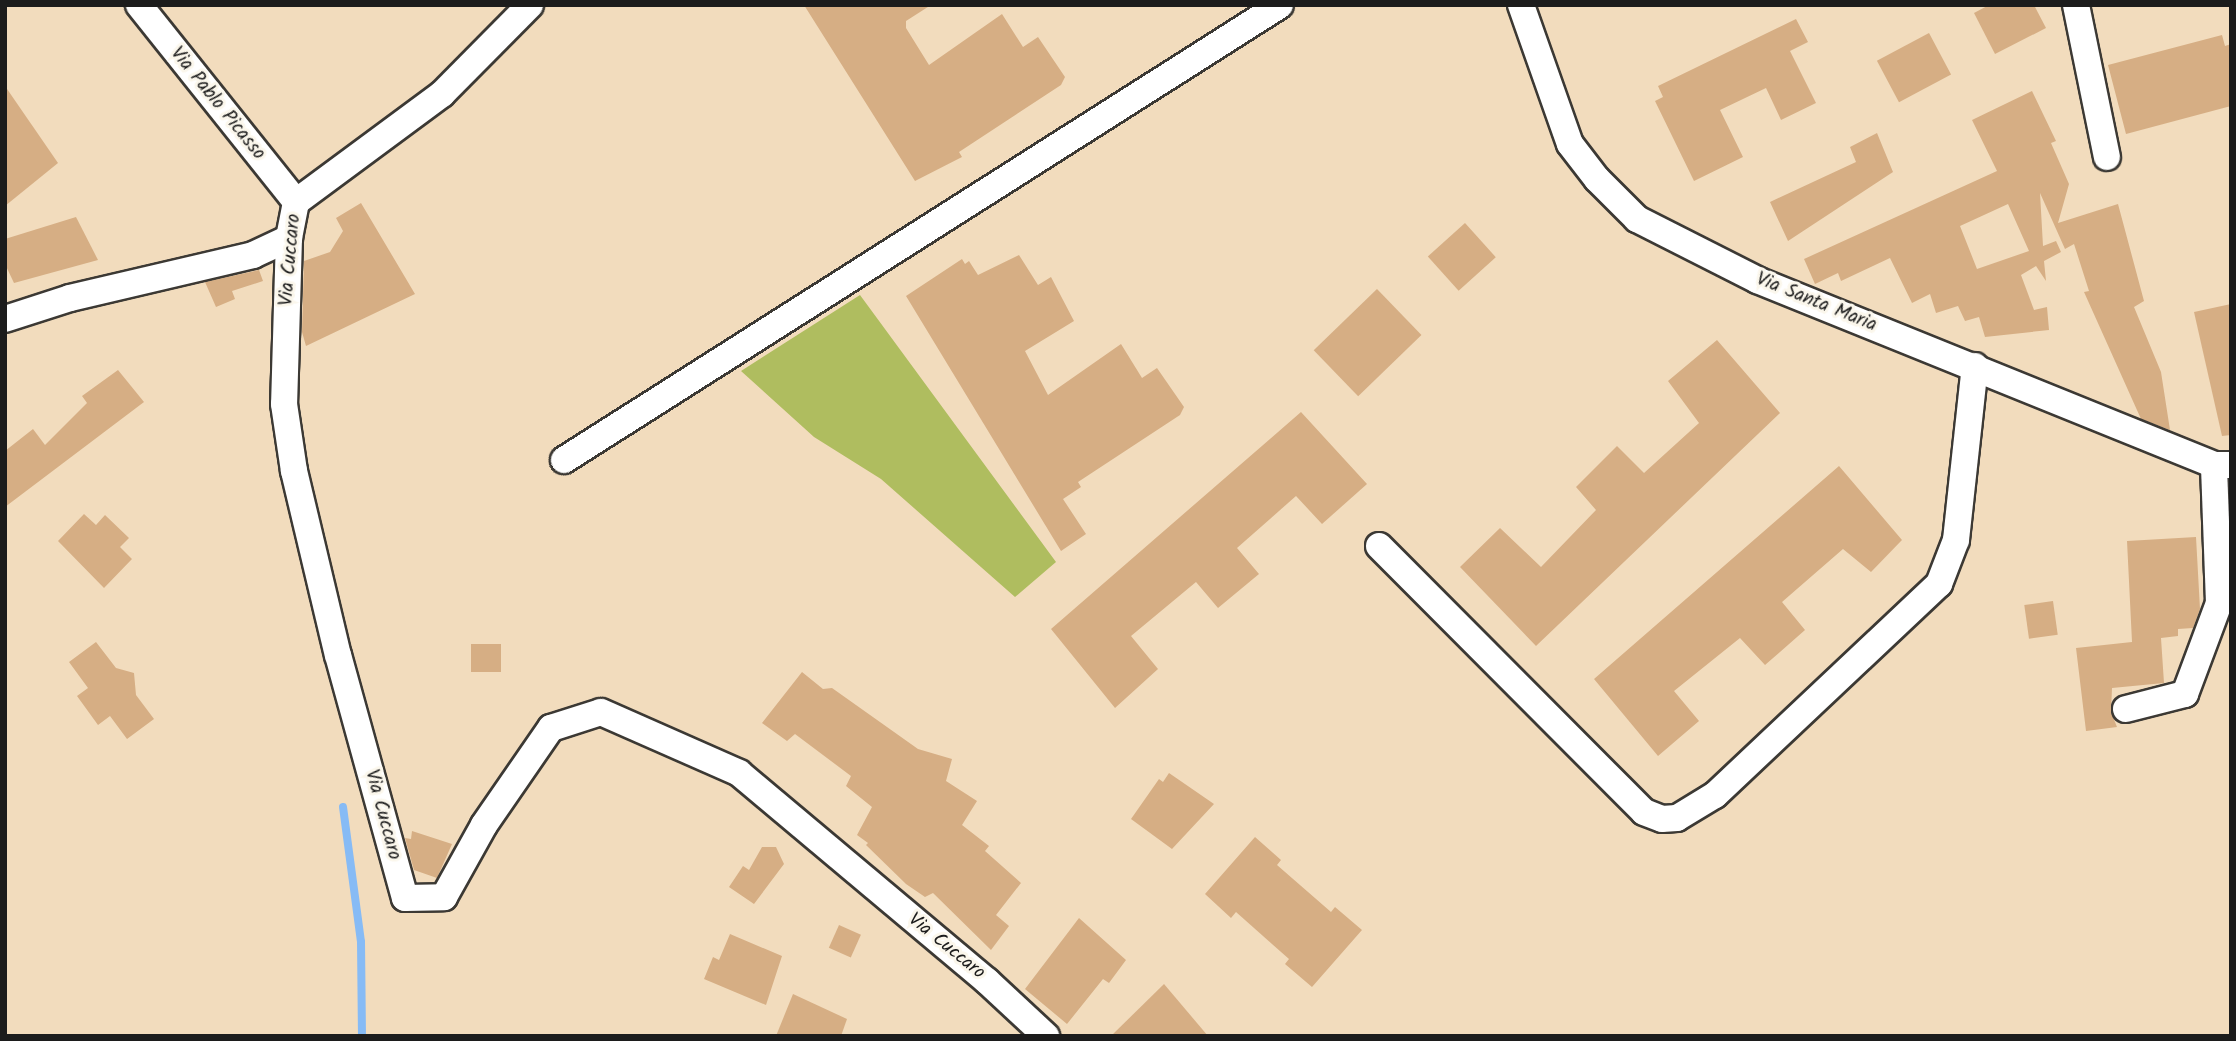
<!DOCTYPE html>
<style>
body{margin:0}
#map{position:relative;width:2236px;height:1041px;overflow:hidden;background:#f2dcbd;font-family:Kalam,sans-serif}
div>[style]{position:absolute}
.green>*{inset:0;background:#afbd5f}
.stream>*{height:8px;margin:-4px;padding:0 4px;transform-origin:4px;border-radius:4px;background:#87bbf5}
.building>*{inset:0;background:#d6ae84;transform-origin:0 0}
.roads{filter:drop-shadow(2px 0 #3c3934) drop-shadow(-2px 0 #3c3934) drop-shadow(0 2px #3c3934) drop-shadow(0 -2px #3c3934)}
.minor>*{height:26px;margin:-13px;padding:0 13px;transform-origin:13px;border-radius:13px;background:#fff}
span{translate:-50% -50%;white-space:nowrap;text-align:center;line-height:1.15;-webkit-text-stroke:6px #fbf7ec;paint-order:stroke}
.street-label{font-size:19px;color:#1c1c1c}
.frame{position:absolute;inset:0;border:7px solid #1c1c1c;pointer-events:none}
</style>
<div id="map">
<div class="green">
<div style="clip-path:polygon(860px 295px,1056px 562px,1015px 597px,881px 479px,814px 437px,741px 371px)"></div>
</div>
<div class="stream">
<div style="left:343px;top:807px;width:136px;rotate:82.4deg"></div>
<div style="left:361px;top:942px;width:94px;rotate:89.4deg"></div>
</div>
<div class="building">
<div style="clip-path:polygon(804px 5px,931px 5px,906px 21px,906px 28px,929px 65px,1002px 14px,1023px 47px,1038px 37px,1065px 77px,1061px 85px,959px 152px,962px 157px,915px 181px)"></div>
<div style="clip-path:polygon(1989px 5px,2034px 5px,2046px 28px,1995px 54px,1974px 13px)"></div>
<div style="clip-path:polygon(1796px 19px,1808px 42px,1790px 51px,1816px 103px,1781px 120px,1766px 88px,1720px 110px,1743px 157px,1694px 181px,1655px 101px,1663px 97px,1658px 86px)"></div>
<div style="left:1929px;top:33px;width:47px;height:59px;rotate:62deg"></div>
<div style="clip-path:polygon(2222px 35px,2225px 46px,2231px 44px,2231px 106px,2126px 134px,2108px 65px)"></div>
<div style="clip-path:polygon(5px 86px,58px 163px,5px 206px)"></div>
<div style="clip-path:polygon(evenodd,2032px 91px,2056px 141px,2051px 143px,2069px 184px,2058px 223px,2118px 204px,2144px 301px,2134px 307px,2161px 372px,2170px 430px,2141px 419px,2084px 292px,2089px 291px,2074px 244px,2065px 249px,2040px 193px,2043px 246px,2056px 241px,2061px 252px,2044px 261px,2046px 281px,2036px 266px,2021px 275px,2034px 310px,2047px 307px,2049px 330px,1985px 337px,1979px 317px,1965px 321px,1958px 306px,1936px 313px,1930px 294px,1912px 303px,1890px 258px,1841px 281px,1838px 273px,1815px 284px,1804px 259px,1997px 171px,1972px 120px,2032px 91px,2008px 204px,2029px 251px,1977px 269px,1960px 226px,2008px 204px)"></div>
<div style="clip-path:polygon(1877px 133px,1893px 172px,1788px 241px,1770px 202px,1856px 162px,1850px 147px)"></div>
<div style="clip-path:polygon(361px 203px,415px 294px,306px 346px,302px 332px,304px 261px,330px 252px,343px 231px,336px 218px)"></div>
<div style="clip-path:polygon(76px 217px,98px 260px,14px 283px,5px 264px,5px 239px)"></div>
<div style="left:1465px;top:223px;width:46px;height:50px;rotate:48deg"></div>
<div style="clip-path:polygon(1019px 255px,1038px 285px,1051px 277px,1074px 321px,1025px 351px,1048px 395px,1121px 344px,1142px 378px,1157px 368px,1184px 407px,1180px 415px,1078px 482px,1081px 487px,1063px 499px,1086px 534px,1061px 551px,906px 296px,962px 259px,965px 264px,969px 261px,978px 275px)"></div>
<div style="clip-path:polygon(259px 270px,263px 281px,232px 291px,235px 299px,216px 307px,205px 282px)"></div>
<div style="left:1377px;top:289px;width:64px;height:88px;rotate:46deg"></div>
<div style="clip-path:polygon(2231px 304px,2231px 435px,2222px 436px,2194px 312px)"></div>
<div style="clip-path:polygon(1717px 340px,1780px 413px,1536px 646px,1460px 567px,1500px 528px,1541px 567px,1596px 510px,1576px 487px,1617px 446px,1644px 473px,1699px 423px,1668px 381px)"></div>
<div style="clip-path:polygon(118px 370px,144px 402px,5px 507px,5px 451px,33px 429px,45px 445px,87px 403px,82px 396px)"></div>
<div style="clip-path:polygon(1301px 412px,1367px 484px,1322px 524px,1296px 496px,1237px 548px,1259px 574px,1218px 608px,1196px 582px,1131px 636px,1158px 669px,1115px 708px,1051px 629px)"></div>
<div style="clip-path:polygon(1839px 466px,1902px 540px,1871px 572px,1843px 549px,1782px 602px,1805px 630px,1765px 665px,1740px 638px,1674px 691px,1699px 721px,1658px 756px,1594px 679px)"></div>
<div style="clip-path:polygon(84px 514px,96px 525px,105px 515px,129px 538px,120px 547px,132px 559px,104px 588px,58px 541px)"></div>
<div style="clip-path:polygon(2196px 537px,2200px 609px,2193px 628px,2178px 629px,2178px 636px,2161px 638px,2164px 683px,2112px 688px,2111px 712px,2117px 727px,2086px 731px,2076px 648px,2132px 642px,2127px 541px)"></div>
<div style="left:2053px;top:601px;width:34px;height:29px;rotate:82deg"></div>
<div style="clip-path:polygon(96px 642px,116px 668px,134px 673px,136px 695px,154px 719px,127px 739px,110px 716px,98px 725px,77px 696px,88px 688px,69px 662px)"></div>
<div style="left:501px;top:644px;width:28px;height:30px;rotate:90deg"></div>
<div style="clip-path:polygon(802px 672px,823px 689px,832px 688px,918px 749px,952px 759px,946px 781px,977px 801px,962px 825px,989px 846px,985px 851px,1021px 883px,996px 915px,1009px 926px,991px 950px,933px 893px,925px 897px,906px 884px,866px 845px,868px 843px,857px 835px,872px 807px,846px 786px,851px 776px,795px 734px,787px 741px,762px 723px)"></div>
<div style="clip-path:polygon(1169px 773px,1214px 804px,1172px 849px,1131px 819px,1159px 779px,1163px 782px)"></div>
<div style="clip-path:polygon(412px 831px,452px 844px,437px 878px,414px 870px,405px 838px,411px 839px)"></div>
<div style="clip-path:polygon(1255px 837px,1281px 860px,1277px 865px,1331px 912px,1335px 907px,1362px 930px,1312px 987px,1285px 964px,1289px 959px,1236px 912px,1231px 918px,1205px 894px)"></div>
<div style="clip-path:polygon(762px 847px,776px 847px,784px 864px,754px 904px,729px 887px,743px 866px,749px 870px)"></div>
<div style="clip-path:polygon(1079px 918px,1126px 960px,1109px 983px,1103px 979px,1067px 1024px,1025px 989px)"></div>
<div style="left:839px;top:925px;width:24px;height:25px;rotate:24deg"></div>
<div style="clip-path:polygon(730px 934px,782px 956px,766px 1005px,704px 979px,713px 957px,719px 960px)"></div>
<div style="clip-path:polygon(1164px 984px,1208px 1036px,1111px 1036px)"></div>
<div style="clip-path:polygon(793px 994px,847px 1019px,841px 1036px,776px 1036px)"></div>
</div>
<div class="roads">
<div class="minor">
<div style="left:139px;top:5px;width:252px;rotate:51.4deg"></div>
<div style="left:530px;top:5px;width:125px;rotate:134.7deg"></div>
<div style="left:442px;top:94px;width:182px;rotate:143.5deg"></div>
<div style="left:296px;top:202px;width:37px;rotate:101deg"></div>
<div style="left:289px;top:238px;width:166px;rotate:91.7deg"></div>
<div style="left:284px;top:404px;width:68px;rotate:81.5deg"></div>
<div style="left:294px;top:471px;width:189px;rotate:76.6deg"></div>
<div style="left:338px;top:655px;width:252px;rotate:74.6deg"></div>
<div style="left:405px;top:898px;width:39px;rotate:-1deg"></div>
<div style="left:444px;top:897px;width:82px;rotate:-60.9deg"></div>
<div style="left:484px;top:825px;width:118px;rotate:-55.4deg"></div>
<div style="left:551px;top:728px;width:52px;rotate:-17.7deg"></div>
<div style="left:601px;top:712px;width:151px;rotate:23.8deg"></div>
<div style="left:739px;top:773px;width:324px;rotate:40deg"></div>
<div style="left:987px;top:981px;width:81px;rotate:43deg"></div>
<div style="left:1521px;top:5px;width:147px;rotate:70.6deg"></div>
<div style="left:1570px;top:144px;width:44px;rotate:52.4deg"></div>
<div style="left:1597px;top:179px;width:57px;rotate:45deg"></div>
<div style="left:1637px;top:219px;width:135px;rotate:26.9deg"></div>
<div style="left:1757px;top:280px;width:493px;rotate:22deg"></div>
<div style="left:2214px;top:465px;width:17px"></div>
<div style="left:2076px;top:5px;width:155px;rotate:78.5deg"></div>
<div style="left:5px;top:319px;width:68px;rotate:-17.9deg"></div>
<div style="left:70px;top:298px;width:188px;rotate:-13.2deg"></div>
<div style="left:253px;top:255px;width:40px;rotate:-25deg"></div>
<div style="left:564px;top:460px;width:848px;rotate:-32.43deg"></div>
<div style="left:1379px;top:546px;width:375px;rotate:45.1deg"></div>
<div style="left:1644px;top:812px;width:19px;rotate:21deg"></div>
<div style="left:1662px;top:819px;width:15px;rotate:-4deg"></div>
<div style="left:1677px;top:818px;width:44px;rotate:-31.2deg"></div>
<div style="left:1715px;top:795px;width:308px;rotate:-43.3deg"></div>
<div style="left:1939px;top:584px;width:47px;rotate:-68.9deg"></div>
<div style="left:1956px;top:540px;width:175px;rotate:-83.8deg"></div>
<div style="left:2126px;top:709px;width:61px;rotate:-14.3deg"></div>
<div style="left:2185px;top:694px;width:97px;rotate:-69.5deg"></div>
<div style="left:2219px;top:603px;width:138px;rotate:-92.1deg"></div>
</div>
</div>
<div class="street-label">
<span style="left:217px;top:104px;rotate:51deg">Via Pablo Picasso</span>
<span style="left:291px;top:260px;rotate:-85deg">Via Cuccaro</span>
<span style="left:1816px;top:303px;rotate:22deg">Via Santa Maria</span>
<span style="left:382px;top:815px;rotate:75deg">Via Cuccaro</span>
<span style="left:946px;top:947px;rotate:39deg">Via Cuccaro</span>
</div>
<div class="frame"></div>
</div>
